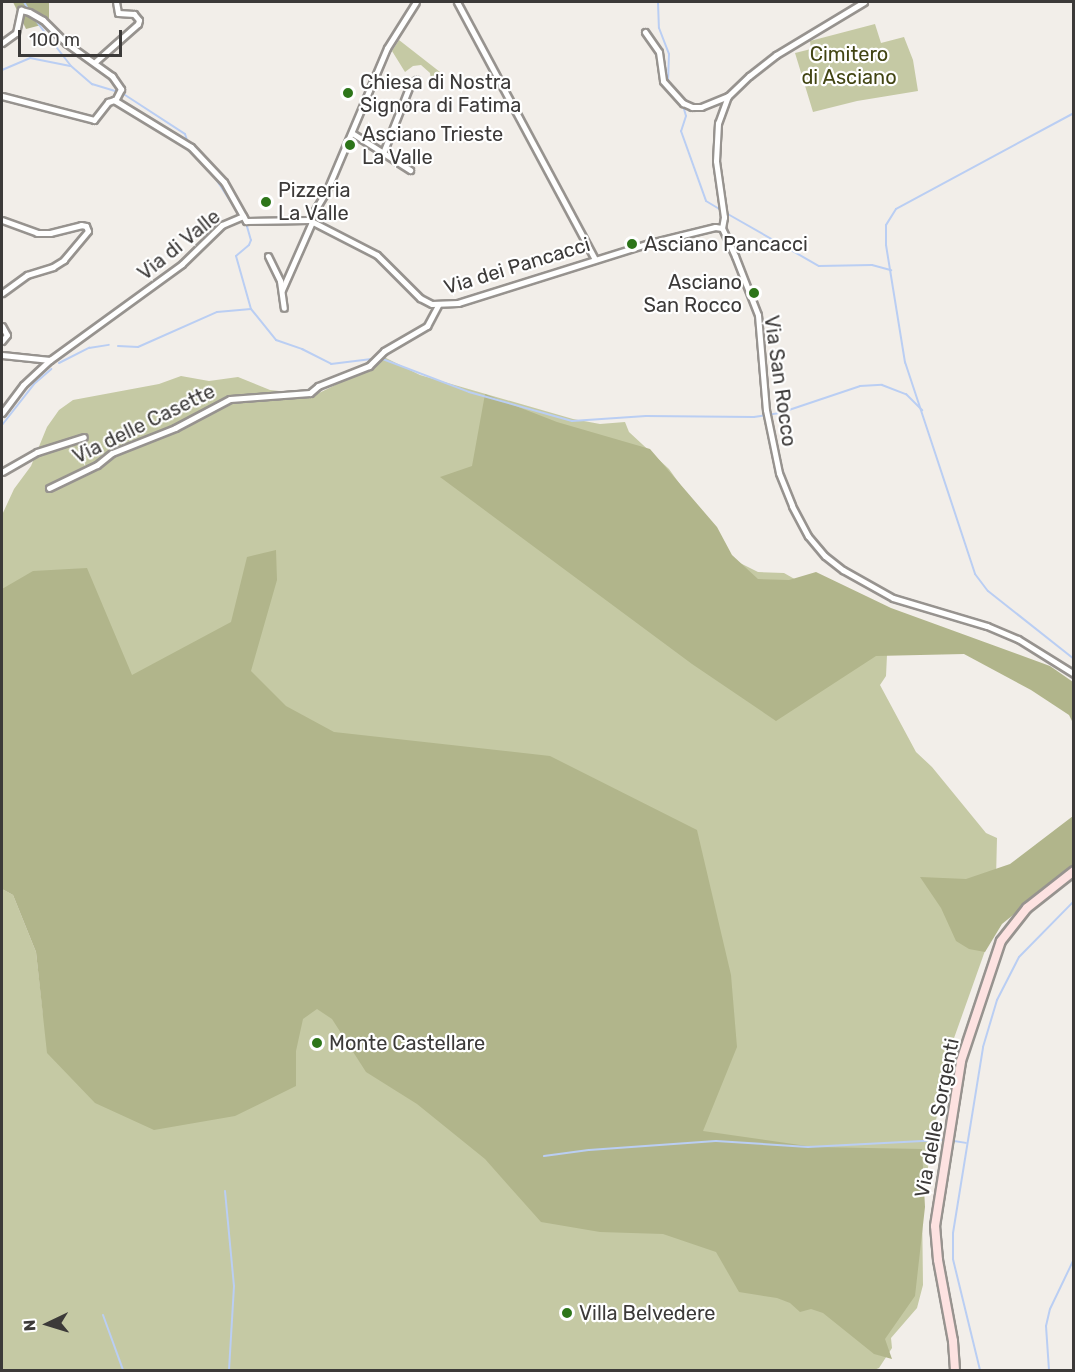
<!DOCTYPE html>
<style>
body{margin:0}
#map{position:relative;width:1075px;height:1372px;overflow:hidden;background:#f2eee9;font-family:Rubik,sans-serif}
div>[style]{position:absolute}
.green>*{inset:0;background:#c5c9a4}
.forest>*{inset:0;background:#b1b58b}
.stream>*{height:2px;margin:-1px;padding:0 1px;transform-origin:1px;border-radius:1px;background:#bacef3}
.roads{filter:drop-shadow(2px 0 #97938f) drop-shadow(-2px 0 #97938f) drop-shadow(0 2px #97938f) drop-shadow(0 -2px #97938f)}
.minor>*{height:5px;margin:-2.5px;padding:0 2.5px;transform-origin:2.5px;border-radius:2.5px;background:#fff}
.secondary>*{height:8px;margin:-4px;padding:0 4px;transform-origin:4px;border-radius:4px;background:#fde2e1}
.dots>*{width:16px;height:16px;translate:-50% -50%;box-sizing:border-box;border:3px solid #fff;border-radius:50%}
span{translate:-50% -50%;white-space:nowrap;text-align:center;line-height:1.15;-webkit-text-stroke:4.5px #fff;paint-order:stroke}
.park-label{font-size:20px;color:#424513}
.poi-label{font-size:20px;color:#3c3a39}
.left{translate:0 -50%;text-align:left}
.right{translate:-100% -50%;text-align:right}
.street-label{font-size:20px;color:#3c3a39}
.frame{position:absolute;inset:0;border:3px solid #3c3a39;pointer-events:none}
.north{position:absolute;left:18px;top:1294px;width:60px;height:60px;-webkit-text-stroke:4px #fff;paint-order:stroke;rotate:266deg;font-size:16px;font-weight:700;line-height:24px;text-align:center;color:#3c3a39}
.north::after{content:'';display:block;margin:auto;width:21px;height:27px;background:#3c3a39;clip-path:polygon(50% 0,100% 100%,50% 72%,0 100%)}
.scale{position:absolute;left:18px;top:30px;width:104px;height:27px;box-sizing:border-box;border:3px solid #3c3a39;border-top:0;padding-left:8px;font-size:18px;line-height:21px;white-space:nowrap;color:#3c3a39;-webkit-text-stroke:4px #fff;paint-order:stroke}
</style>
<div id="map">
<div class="green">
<div style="clip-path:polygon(875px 24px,881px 43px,904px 37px,913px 60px,918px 91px,857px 101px,813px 112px,795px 53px,811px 49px,810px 41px)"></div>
<div style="clip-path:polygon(399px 40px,440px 72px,431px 79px,430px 73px,421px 65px,413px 66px,405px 72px,392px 51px)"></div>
<div style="clip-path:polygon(382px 356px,420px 375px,573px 419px,600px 424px,625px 422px,629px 432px,669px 469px,734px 560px,758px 572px,784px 573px,814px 590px,887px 655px,886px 676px,880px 685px,916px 752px,932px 767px,986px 833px,997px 838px,996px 878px,986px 948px,953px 1041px,943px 1080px,922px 1202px,923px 1285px,917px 1308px,891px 1338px,892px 1348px,879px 1368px,874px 1370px,2px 1370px,2px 889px,13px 895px,36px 952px,43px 1014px,61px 1016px,2px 815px,2px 515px,14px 489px,31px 466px,47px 427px,59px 410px,73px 400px,159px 384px,181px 376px,209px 381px,238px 377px,270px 390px,315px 395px,378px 364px)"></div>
</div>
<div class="forest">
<div style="clip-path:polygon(13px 2px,49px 2px,49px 23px,26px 29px)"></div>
<div style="clip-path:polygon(485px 394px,557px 422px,650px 449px,717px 527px,732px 555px,758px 579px,789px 580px,816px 572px,891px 608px,1050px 666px,1073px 682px,1073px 723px,1069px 715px,1031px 690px,964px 654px,876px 656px,776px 721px,692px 664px,440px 477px,472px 466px)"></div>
<div style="clip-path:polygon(276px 550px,277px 580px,251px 671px,286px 706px,334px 732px,550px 756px,697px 830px,731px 975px,737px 1047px,703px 1131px,814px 1147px,922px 1149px,925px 1207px,915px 1296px,885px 1339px,892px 1359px,874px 1354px,823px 1313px,811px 1309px,800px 1312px,790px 1303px,777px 1298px,739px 1292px,716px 1252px,663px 1234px,600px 1232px,541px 1222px,485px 1159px,417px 1104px,366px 1072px,332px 1019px,317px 1009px,303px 1019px,296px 1051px,296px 1086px,235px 1116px,154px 1130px,95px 1103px,47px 1053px,36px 952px,13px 895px,2px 889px,2px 589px,33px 571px,87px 568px,132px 675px,231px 622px,247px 557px)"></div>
<div style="clip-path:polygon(1073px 816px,1073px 866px,1002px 924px,985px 952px,969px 949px,956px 941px,941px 908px,920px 877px,966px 879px,1010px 864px)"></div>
</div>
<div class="stream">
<div style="left:24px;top:2px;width:8px;rotate:60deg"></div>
<div style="left:658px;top:2px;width:26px;rotate:88deg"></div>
<div style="left:659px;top:28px;width:28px;rotate:69deg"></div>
<div style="left:669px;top:54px;width:29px;rotate:92deg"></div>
<div style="left:33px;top:17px;width:62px;rotate:52.2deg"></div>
<div style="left:71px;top:66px;width:28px;rotate:41deg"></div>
<div style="left:92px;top:84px;width:31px;rotate:17deg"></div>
<div style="left:122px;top:93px;width:75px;rotate:33.1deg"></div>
<div style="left:185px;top:134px;width:19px;rotate:72deg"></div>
<div style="left:191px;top:152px;width:30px;rotate:45deg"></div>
<div style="left:212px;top:173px;width:51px;rotate:56.9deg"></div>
<div style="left:2px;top:70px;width:30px;rotate:-23deg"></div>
<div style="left:30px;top:58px;width:41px;rotate:11.3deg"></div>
<div style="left:668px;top:89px;width:26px;rotate:51deg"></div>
<div style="left:684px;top:109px;width:7px;rotate:74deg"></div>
<div style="left:686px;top:116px;width:16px;rotate:108deg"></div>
<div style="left:681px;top:131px;width:74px;rotate:70.3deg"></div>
<div style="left:706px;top:201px;width:17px;rotate:31deg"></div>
<div style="left:1074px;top:113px;width:202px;rotate:151.7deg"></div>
<div style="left:896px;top:209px;width:19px;rotate:122deg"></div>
<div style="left:886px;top:225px;width:20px;rotate:90deg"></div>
<div style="left:886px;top:245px;width:119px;rotate:80.8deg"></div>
<div style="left:905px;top:362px;width:223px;rotate:71.7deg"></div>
<div style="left:975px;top:574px;width:21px;rotate:53deg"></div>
<div style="left:988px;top:591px;width:110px;rotate:38.3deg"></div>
<div style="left:726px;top:213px;width:107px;rotate:29.7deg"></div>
<div style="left:819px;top:266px;width:53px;rotate:-1.1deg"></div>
<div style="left:872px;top:265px;width:20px;rotate:15deg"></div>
<div style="left:246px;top:223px;width:18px;rotate:74deg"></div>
<div style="left:251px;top:240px;width:5px;rotate:112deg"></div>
<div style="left:249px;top:245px;width:17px;rotate:140deg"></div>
<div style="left:236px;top:256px;width:55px;rotate:74.2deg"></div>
<div style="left:251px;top:309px;width:40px;rotate:51deg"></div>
<div style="left:276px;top:340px;width:28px;rotate:19deg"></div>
<div style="left:302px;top:349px;width:33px;rotate:27deg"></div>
<div style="left:331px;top:364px;width:49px;rotate:-7deg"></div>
<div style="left:380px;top:358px;width:95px;rotate:20.9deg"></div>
<div style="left:469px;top:392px;width:107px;rotate:15.7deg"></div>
<div style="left:572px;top:421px;width:74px;rotate:-3.9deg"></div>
<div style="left:646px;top:416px;width:108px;rotate:0.5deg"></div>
<div style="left:754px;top:417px;width:26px;rotate:-9deg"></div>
<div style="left:780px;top:413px;width:84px;rotate:-18.6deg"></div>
<div style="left:860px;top:386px;width:22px;rotate:-3deg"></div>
<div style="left:882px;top:385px;width:26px;rotate:21deg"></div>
<div style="left:906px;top:394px;width:23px;rotate:45deg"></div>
<div style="left:118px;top:346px;width:20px;rotate:3deg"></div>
<div style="left:138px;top:347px;width:86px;rotate:-23.9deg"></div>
<div style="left:217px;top:312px;width:34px;rotate:-5deg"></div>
<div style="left:59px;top:363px;width:34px;rotate:-27deg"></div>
<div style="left:89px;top:348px;width:20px;rotate:-9deg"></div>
<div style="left:2px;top:425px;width:52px;rotate:-52deg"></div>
<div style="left:34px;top:384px;width:23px;rotate:-41deg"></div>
<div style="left:954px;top:1141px;width:12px;rotate:9deg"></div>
<div style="left:544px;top:1156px;width:45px;rotate:-7.6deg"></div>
<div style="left:589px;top:1150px;width:127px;rotate:-4.1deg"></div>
<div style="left:716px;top:1141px;width:92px;rotate:3.7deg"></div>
<div style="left:808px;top:1147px;width:134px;rotate:-3deg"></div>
<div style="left:225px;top:1191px;width:95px;rotate:84.6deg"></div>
<div style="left:234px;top:1286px;width:84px;rotate:93.4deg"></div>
<div style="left:103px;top:1315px;width:59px;rotate:70deg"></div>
<div style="left:53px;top:1370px;width:1px"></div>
<div style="left:980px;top:1370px;width:114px;rotate:-103.7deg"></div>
<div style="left:953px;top:1259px;width:26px;rotate:-90deg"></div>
<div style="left:953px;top:1233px;width:188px;rotate:-80.8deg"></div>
<div style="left:983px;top:1047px;width:49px;rotate:-73.4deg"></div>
<div style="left:997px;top:1000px;width:48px;rotate:-62.9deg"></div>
<div style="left:1019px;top:957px;width:78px;rotate:-45.5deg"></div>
<div style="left:1049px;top:1370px;width:44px;rotate:-93.9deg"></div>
<div style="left:1046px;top:1326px;width:17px;rotate:-77deg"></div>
<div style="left:1050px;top:1309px;width:55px;rotate:-64.4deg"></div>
</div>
<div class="roads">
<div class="minor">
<div style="left:457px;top:2px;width:292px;rotate:61.8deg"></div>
<div style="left:864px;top:2px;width:103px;rotate:148.9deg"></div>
<div style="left:776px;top:55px;width:34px;rotate:142deg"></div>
<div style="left:749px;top:76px;width:29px;rotate:136deg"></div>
<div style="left:728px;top:96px;width:29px;rotate:110deg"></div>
<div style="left:718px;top:123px;width:38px;rotate:93deg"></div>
<div style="left:716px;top:161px;width:57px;rotate:81.9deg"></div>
<div style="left:724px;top:217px;width:11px;rotate:100deg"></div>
<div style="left:722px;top:228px;width:31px;rotate:65deg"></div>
<div style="left:735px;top:256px;width:63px;rotate:68.7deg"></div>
<div style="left:758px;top:315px;width:95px;rotate:85.2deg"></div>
<div style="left:766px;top:410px;width:64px;rotate:78.3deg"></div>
<div style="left:779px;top:473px;width:35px;rotate:68deg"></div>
<div style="left:792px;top:506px;width:34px;rotate:62deg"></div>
<div style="left:808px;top:536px;width:26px;rotate:50deg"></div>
<div style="left:825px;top:556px;width:23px;rotate:38deg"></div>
<div style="left:843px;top:570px;width:57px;rotate:29.2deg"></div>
<div style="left:893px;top:598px;width:98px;rotate:16.6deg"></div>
<div style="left:987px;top:626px;width:34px;rotate:23deg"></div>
<div style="left:1018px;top:639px;width:66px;rotate:32deg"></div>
<div style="left:645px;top:32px;width:24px;rotate:55deg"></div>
<div style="left:659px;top:52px;width:29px;rotate:82deg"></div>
<div style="left:663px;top:81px;width:30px;rotate:48deg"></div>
<div style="left:683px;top:103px;width:10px;rotate:24deg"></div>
<div style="left:692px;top:107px;width:9px"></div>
<div style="left:701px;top:107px;width:29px;rotate:-22deg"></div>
<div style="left:2px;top:43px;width:17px;rotate:-36deg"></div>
<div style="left:16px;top:33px;width:24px;rotate:-78deg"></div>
<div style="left:21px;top:10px;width:8px;rotate:14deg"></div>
<div style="left:29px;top:12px;width:16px;rotate:30deg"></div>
<div style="left:43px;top:20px;width:33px;rotate:45deg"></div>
<div style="left:66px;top:43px;width:57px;rotate:35.7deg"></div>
<div style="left:112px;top:76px;width:16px;rotate:55deg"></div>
<div style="left:121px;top:89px;width:13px;rotate:117deg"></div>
<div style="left:95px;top:62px;width:57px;rotate:-41.5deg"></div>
<div style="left:138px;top:24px;width:4px;rotate:-76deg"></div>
<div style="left:139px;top:20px;width:8px;rotate:-130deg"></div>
<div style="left:134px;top:14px;width:16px;rotate:-176deg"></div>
<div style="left:118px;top:13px;width:11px;rotate:-100deg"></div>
<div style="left:2px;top:96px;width:95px;rotate:14.6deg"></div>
<div style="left:94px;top:120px;width:23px;rotate:-52deg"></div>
<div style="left:108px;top:102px;width:6px;rotate:-18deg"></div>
<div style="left:114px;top:100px;width:90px;rotate:31.4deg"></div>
<div style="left:191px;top:147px;width:48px;rotate:46.7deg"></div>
<div style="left:224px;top:182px;width:45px;rotate:60.6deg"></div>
<div style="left:246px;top:221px;width:63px;rotate:-0.9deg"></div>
<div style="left:309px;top:220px;width:76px;rotate:27.2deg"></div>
<div style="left:377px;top:255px;width:61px;rotate:45deg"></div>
<div style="left:420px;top:298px;width:13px;rotate:27deg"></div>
<div style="left:432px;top:304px;width:26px;rotate:-2deg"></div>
<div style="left:458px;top:303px;width:201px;rotate:-17.4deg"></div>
<div style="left:650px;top:243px;width:67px;rotate:-13.8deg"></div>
<div style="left:715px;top:227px;width:7px;rotate:8deg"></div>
<div style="left:352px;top:133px;width:69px;rotate:32.5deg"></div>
<div style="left:383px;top:153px;width:73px;rotate:-68.3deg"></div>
<div style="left:410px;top:85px;width:8px;rotate:-40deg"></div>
<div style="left:2px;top:220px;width:37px;rotate:20deg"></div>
<div style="left:37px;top:233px;width:13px"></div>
<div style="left:50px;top:233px;width:32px;rotate:-14deg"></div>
<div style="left:81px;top:225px;width:5px;rotate:11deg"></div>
<div style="left:86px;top:226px;width:5px;rotate:68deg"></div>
<div style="left:88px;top:231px;width:38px;rotate:130deg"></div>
<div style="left:64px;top:260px;width:13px;rotate:148deg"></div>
<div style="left:53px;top:267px;width:27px;rotate:163deg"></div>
<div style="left:27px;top:275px;width:31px;rotate:144deg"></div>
<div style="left:309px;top:220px;width:35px;rotate:-59deg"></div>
<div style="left:327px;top:190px;width:154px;rotate:-67.1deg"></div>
<div style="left:387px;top:48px;width:54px;rotate:-57.8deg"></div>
<div style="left:268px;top:256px;width:28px;rotate:64deg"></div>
<div style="left:280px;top:281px;width:27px;rotate:82deg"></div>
<div style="left:282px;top:290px;width:74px;rotate:-66.2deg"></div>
<div style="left:2px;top:326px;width:10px;rotate:61deg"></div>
<div style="left:7px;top:335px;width:8px;rotate:130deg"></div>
<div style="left:2px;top:355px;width:48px;rotate:5.9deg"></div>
<div style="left:2px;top:413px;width:35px;rotate:-53deg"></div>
<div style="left:23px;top:385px;width:37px;rotate:-43deg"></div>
<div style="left:50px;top:360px;width:163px;rotate:-36deg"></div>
<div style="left:182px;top:264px;width:56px;rotate:-44.3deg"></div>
<div style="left:222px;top:225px;width:23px;rotate:-23deg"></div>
<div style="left:2px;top:472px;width:40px;rotate:-29.7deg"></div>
<div style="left:37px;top:452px;width:49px;rotate:-17.7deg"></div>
<div style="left:49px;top:488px;width:53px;rotate:-25.6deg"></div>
<div style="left:97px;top:465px;width:19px;rotate:-39deg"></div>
<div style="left:112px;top:453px;width:68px;rotate:-21.6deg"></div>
<div style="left:175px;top:428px;width:62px;rotate:-27.8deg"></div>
<div style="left:230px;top:399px;width:80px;rotate:-4.3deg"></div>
<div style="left:310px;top:393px;width:11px;rotate:-41deg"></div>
<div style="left:318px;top:386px;width:55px;rotate:-21.4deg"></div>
<div style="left:369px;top:366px;width:21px;rotate:-45deg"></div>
<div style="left:384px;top:351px;width:50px;rotate:-30.2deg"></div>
<div style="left:427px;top:326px;width:24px;rotate:-62deg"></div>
</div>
<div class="secondary">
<div style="left:955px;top:1370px;width:29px;rotate:-94deg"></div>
<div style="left:953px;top:1341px;width:82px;rotate:-100.5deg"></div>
<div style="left:938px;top:1260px;width:34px;rotate:-95deg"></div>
<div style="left:935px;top:1226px;width:167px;rotate:-81deg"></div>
<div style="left:961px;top:1061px;width:126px;rotate:-71.6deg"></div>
<div style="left:1001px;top:941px;width:42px;rotate:-51.8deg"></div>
<div style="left:1027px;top:908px;width:60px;rotate:-38.2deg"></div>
</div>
</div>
<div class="dots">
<div style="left:348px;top:93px;background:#2d7519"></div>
<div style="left:350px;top:145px;background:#2d7519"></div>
<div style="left:266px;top:202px;background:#2d7519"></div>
<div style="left:632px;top:244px;background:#2d7519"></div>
<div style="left:754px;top:293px;background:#2d7519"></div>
<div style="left:317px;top:1043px;background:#2d7519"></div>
<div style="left:567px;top:1313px;background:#2d7519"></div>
</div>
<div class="park-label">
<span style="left:849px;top:66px">Cimitero<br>di Asciano</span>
</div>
<div class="poi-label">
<span class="left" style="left:360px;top:94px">Chiesa di Nostra<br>Signora di Fatima</span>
<span class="left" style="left:362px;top:146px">Asciano Trieste<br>La Valle</span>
<span class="left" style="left:278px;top:202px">Pizzeria<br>La Valle</span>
<span class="left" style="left:644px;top:244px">Asciano Pancacci</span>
<span class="right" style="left:742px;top:294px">Asciano<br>San Rocco</span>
<span class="left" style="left:329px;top:1043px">Monte Castellare</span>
<span class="left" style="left:579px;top:1313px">Villa Belvedere</span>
</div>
<div class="street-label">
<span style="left:179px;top:245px;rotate:-39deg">Via di Valle</span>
<span style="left:517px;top:266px;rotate:-17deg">Via dei Pancacci</span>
<span style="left:780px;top:381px;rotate:82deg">Via San Rocco</span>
<span style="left:144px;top:424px;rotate:-26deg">Via delle Casette</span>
<span style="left:937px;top:1118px;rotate:-79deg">Via delle Sorgenti</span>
</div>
<div class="frame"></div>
<div class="north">N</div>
<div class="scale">100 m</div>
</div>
